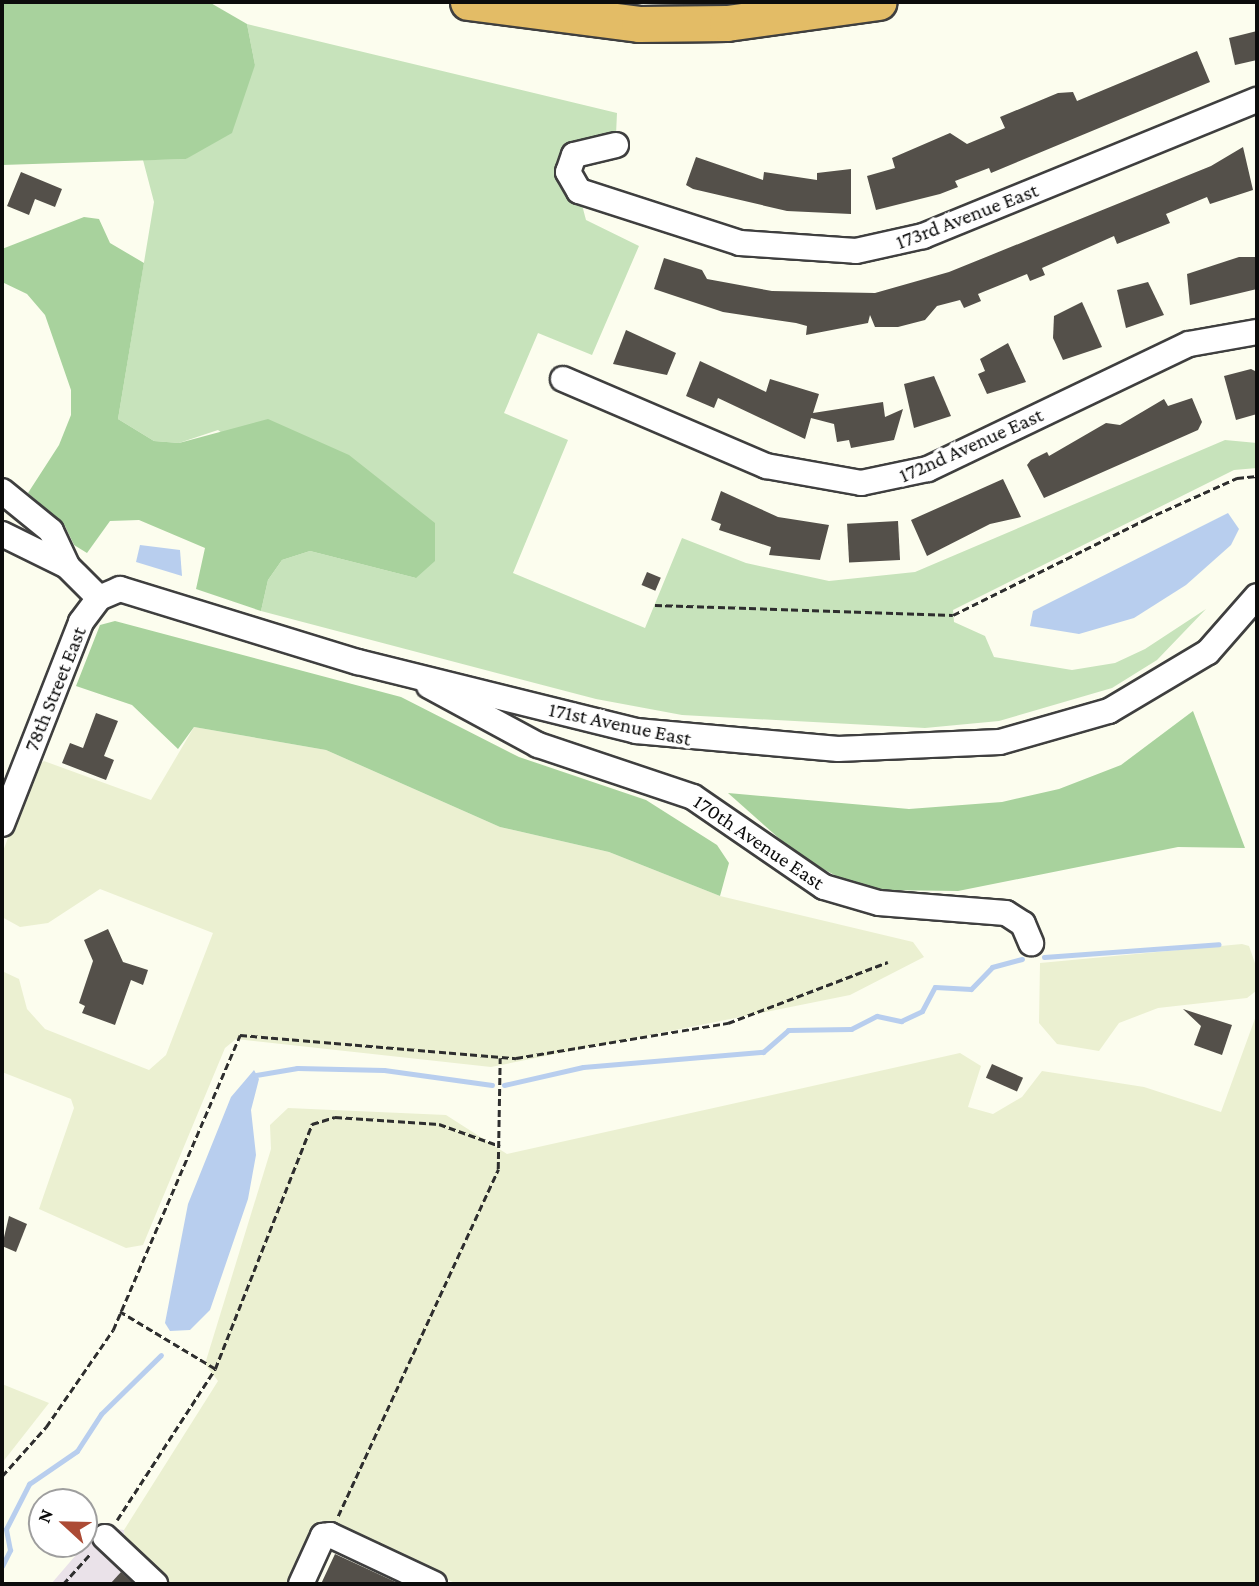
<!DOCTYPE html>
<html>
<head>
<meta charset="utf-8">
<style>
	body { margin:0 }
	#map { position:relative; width:1259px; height:1586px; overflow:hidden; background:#fcfdee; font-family:"Crimson Pro",serif }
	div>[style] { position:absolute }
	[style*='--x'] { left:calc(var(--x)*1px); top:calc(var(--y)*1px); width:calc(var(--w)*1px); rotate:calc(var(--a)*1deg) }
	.industrial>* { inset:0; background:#eae2e9 }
	.farmland>* { inset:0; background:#ebf0d1 }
	.green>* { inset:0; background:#c7e3bb }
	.forest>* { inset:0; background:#a8d29d }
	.water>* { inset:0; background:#b8ceee }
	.stream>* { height:5px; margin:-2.5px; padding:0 2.5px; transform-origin:2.5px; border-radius:2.5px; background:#b8ceee }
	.building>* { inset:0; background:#54504a; transform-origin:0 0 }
	.path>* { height:2.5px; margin-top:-1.25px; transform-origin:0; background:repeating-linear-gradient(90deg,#2e2e2e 0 7px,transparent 0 10.5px) }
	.roads { filter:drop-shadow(2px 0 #3f3f3f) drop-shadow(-2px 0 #3f3f3f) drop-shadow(0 2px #3f3f3f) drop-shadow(0 -2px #3f3f3f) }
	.minor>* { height:24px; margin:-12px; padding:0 12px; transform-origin:12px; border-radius:12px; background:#fff }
	.highway>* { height:35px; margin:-17.5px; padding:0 17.5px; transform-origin:17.5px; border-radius:17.5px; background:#e3bc66 }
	span { translate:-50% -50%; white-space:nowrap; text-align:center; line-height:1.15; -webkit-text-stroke:7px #fff; paint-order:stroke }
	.street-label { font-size:21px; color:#0c0c0c }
	.frame { position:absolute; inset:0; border:4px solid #0c0c0c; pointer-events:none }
	.north { position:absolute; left:28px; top:1488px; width:70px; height:70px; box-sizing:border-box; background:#fff; border:2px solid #9e9e9e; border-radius:50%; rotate:292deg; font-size:19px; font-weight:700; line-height:28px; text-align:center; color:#0c0c0c }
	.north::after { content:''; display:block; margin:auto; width:24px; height:32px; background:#ac4b35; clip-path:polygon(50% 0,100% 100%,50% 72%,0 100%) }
</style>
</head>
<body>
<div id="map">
	<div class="industrial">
		<div style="clip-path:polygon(100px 1527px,124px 1530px,125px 1544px,170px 1584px,51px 1584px)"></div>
	</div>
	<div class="farmland">
		<div style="clip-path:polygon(194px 727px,326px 750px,500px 827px,609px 852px,720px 896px,913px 942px,924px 957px,850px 995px,491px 1067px,236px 1039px,225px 1048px,143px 1245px,126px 1248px,39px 1209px,74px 1108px,71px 1099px,2px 1072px,2px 971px,19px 979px,27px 1009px,45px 1029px,149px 1070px,166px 1055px,213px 933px,100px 889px,48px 923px,20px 927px,2px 917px,2px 854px,33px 770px,44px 761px,151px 800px)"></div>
		<div style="clip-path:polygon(1242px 944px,1249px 946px,1257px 969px,1256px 991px,1247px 998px,1158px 1008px,1119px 1023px,1099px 1051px,1057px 1044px,1039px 1023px,1040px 963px)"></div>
		<div style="clip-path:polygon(1257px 1013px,1257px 1584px,457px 1584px,321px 1520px,292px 1584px,170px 1584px,125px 1543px,124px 1530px,218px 1381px,205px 1364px,271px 1149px,270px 1125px,288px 1108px,446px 1115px,507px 1154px,960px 1053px,981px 1066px,968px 1107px,993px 1114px,1022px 1097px,1042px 1071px,1144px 1087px,1221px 1112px)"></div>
		<div style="clip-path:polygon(2px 1384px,49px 1403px,2px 1463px)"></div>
	</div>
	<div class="green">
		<div style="clip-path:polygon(247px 24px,617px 113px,616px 135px,579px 140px,568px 152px,586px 220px,639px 246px,592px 355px,538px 333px,504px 413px,568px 440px,513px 573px,645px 628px,682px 538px,746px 563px,829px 581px,915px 572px,1225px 440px,1257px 443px,1257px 468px,1234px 470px,953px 610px,954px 622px,985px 636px,994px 657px,1072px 670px,1115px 663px,1145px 649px,1206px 609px,1157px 660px,1112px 688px,999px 721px,925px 728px,682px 715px,596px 699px,261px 611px,268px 580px,282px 560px,310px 551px,416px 578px,218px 430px,179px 443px,154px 441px,118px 419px,154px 202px,143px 160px,186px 159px,255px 65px)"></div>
	</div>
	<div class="forest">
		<div style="clip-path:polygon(2px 2px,209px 2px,247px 24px,255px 65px,232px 133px,186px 159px,2px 165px)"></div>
		<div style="clip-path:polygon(84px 217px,99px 219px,110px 243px,144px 263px,118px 419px,154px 441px,179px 443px,268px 419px,349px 455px,435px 523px,435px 561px,416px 578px,310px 551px,282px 560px,268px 580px,261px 611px,196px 589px,205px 548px,139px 520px,110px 521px,87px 553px,74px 545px,65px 526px,28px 493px,59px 445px,71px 415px,71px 390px,45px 315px,27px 294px,2px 282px,2px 249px)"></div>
		<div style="clip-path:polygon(115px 621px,401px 697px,519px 757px,646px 800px,717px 845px,729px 863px,720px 896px,609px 852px,500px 827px,326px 750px,194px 727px,178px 749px,132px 705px,76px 686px,100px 625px)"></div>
		<div style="clip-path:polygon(1193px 711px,1245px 848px,1178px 847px,958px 891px,884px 890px,840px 878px,799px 856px,728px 793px,909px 809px,1002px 802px,1059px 789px,1121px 765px)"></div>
	</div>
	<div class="water">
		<div style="clip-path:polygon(1228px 513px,1239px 529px,1231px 545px,1186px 585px,1134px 618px,1079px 634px,1030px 626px,1033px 611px)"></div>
		<div style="clip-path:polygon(140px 545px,180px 550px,182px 576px,136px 562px)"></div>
		<div style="clip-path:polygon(254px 1070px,259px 1079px,251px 1110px,256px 1155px,248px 1199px,210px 1310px,190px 1330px,170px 1331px,165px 1323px,188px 1204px,231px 1097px)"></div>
	</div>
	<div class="stream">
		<div style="--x:1044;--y:957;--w:175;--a:-4.2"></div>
		<div style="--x:256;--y:1075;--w:42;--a:-9.7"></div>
		<div style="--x:297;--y:1068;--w:87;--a:1.3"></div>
		<div style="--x:384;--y:1070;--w:109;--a:7.9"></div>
		<div style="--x:504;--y:1085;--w:81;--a:-12.8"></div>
		<div style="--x:583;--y:1067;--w:181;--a:-4.8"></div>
		<div style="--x:763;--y:1052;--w:33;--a:-41"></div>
		<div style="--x:788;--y:1030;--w:63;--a:-0.9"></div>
		<div style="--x:851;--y:1029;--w:29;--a:-27"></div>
		<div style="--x:877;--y:1016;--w:25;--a:12"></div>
		<div style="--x:901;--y:1021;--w:23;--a:-25"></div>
		<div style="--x:922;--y:1011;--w:27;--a:-62"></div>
		<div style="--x:935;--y:987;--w:36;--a:3"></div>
		<div style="--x:971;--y:989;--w:30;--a:-46"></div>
		<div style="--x:992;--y:967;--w:31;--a:-15"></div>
		<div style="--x:2;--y:1566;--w:18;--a:-63"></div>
		<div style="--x:10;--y:1550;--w:21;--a:-101"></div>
		<div style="--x:6;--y:1529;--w:51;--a:-62.9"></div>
		<div style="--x:29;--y:1484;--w:58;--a:-34.5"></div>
		<div style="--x:77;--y:1451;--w:44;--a:-57"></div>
		<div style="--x:101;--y:1414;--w:84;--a:-44.5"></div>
	</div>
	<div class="building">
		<div style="clip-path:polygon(1257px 31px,1257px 60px,1235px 65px,1229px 38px)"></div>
		<div style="clip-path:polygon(1197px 51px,1210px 82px,991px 173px,989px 168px,955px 181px,958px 187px,940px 194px,876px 210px,867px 176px,895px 168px,892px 158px,950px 133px,967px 144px,1005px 128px,1000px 117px,1058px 93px,1073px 92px,1077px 101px)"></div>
		<div style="clip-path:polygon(1243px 147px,1253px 190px,1210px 204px,1207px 197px,1166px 214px,1170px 223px,1117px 244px,1114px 236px,1042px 268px,1045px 275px,1030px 281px,1027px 274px,978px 294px,981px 301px,964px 308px,960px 300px,937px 306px,925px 320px,898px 327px,875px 327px,870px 315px,868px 323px,806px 335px,807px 326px,796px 323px,723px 312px,654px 289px,664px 258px,702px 270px,707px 279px,772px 291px,875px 293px,949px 272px,1211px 166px)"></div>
		<div style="clip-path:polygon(696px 157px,763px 180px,764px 172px,817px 180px,817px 173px,851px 169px,851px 214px,787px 211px,693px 189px,686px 185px)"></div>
		<div style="clip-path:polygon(21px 172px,62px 189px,55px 207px,35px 199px,29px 215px,7px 206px)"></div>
		<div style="clip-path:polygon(1239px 257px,1257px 257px,1257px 289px,1190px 305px,1187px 274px)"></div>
		<div style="clip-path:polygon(1148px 282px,1164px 315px,1126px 328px,1117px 290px)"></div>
		<div style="clip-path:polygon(1082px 302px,1102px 347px,1063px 360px,1053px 338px,1054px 316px)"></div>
		<div style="clip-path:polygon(626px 330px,676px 353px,667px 375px,613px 364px)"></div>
		<div style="clip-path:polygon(1008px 343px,1026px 382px,987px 394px,978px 374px,985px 371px,980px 359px)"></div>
		<div style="clip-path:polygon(700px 361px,766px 392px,770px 379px,819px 394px,813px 413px,883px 402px,885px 417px,903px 409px,894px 440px,851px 448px,849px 440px,837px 442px,834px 424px,811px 418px,805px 439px,718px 398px,714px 408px,686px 396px)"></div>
		<div style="clip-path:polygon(1251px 369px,1257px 372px,1257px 414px,1236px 420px,1224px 376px)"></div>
		<div style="clip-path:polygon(934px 376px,951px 416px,914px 428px,904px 384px)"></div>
		<div style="clip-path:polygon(1192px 398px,1202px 422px,1198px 430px,1044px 498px,1027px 465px,1031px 460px,1047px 452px,1049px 456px,1106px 423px,1120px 425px,1164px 399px,1168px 406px)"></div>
		<div style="clip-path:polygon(1003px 479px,1021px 517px,990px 524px,927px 556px,911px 520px)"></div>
		<div style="clip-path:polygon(721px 491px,778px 517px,829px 525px,820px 560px,769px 555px,771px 547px,719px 530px,721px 524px,711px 520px)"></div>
		<div style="left:898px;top:521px;width:39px;height:51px;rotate:87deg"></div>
		<div style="left:647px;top:572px;width:15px;height:14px;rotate:23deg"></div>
		<div style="clip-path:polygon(96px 713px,118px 721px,104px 756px,114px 760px,106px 780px,62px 763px,70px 743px,83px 748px)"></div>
		<div style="clip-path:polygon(108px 929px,123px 962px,148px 970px,143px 985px,131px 980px,115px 1025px,82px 1013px,85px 1006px,79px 1003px,93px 961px,84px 940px)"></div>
		<div style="clip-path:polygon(1183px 1009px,1232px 1025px,1222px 1055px,1194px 1045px,1201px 1026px)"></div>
		<div style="left:992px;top:1064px;width:34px;height:15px;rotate:24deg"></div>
		<div style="clip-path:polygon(9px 1216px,27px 1224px,16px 1252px,2px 1246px)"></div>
		<div style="clip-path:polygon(335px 1554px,400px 1584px,321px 1584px)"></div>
		<div style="clip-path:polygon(121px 1572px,134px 1584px,110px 1584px)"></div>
	</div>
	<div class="path">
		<div style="--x:655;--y:605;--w:298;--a:1.9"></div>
		<div style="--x:953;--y:615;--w:216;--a:-26.4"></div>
		<div style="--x:1146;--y:519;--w:100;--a:-24.3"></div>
		<div style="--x:1237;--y:478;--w:20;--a:-6"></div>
		<div style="--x:215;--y:1369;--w:264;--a:-68.4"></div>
		<div style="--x:312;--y:1124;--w:24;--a:-17"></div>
		<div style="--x:335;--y:1117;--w:104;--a:3.9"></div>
		<div style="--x:439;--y:1124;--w:65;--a:19.8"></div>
		<div style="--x:2;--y:1476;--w:66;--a:-48.1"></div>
		<div style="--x:46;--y:1427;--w:118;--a:-55.4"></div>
		<div style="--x:113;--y:1330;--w:321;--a:-66.7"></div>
		<div style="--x:240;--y:1035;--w:277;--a:4.8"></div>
		<div style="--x:516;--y:1058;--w:215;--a:-9.4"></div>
		<div style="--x:728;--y:1023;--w:171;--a:-20.9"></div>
		<div style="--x:338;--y:1516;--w:382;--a:-65.2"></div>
		<div style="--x:498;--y:1169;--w:111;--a:-89"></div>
		<div style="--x:117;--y:1520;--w:180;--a:-57"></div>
		<div style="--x:215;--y:1369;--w:111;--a:-149"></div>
		<div style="--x:63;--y:1584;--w:42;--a:-47.9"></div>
	</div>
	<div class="roads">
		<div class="minor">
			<div style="--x:616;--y:145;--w:43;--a:166.6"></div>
			<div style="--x:574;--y:155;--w:18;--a:109"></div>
			<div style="--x:568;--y:172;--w:22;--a:60"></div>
			<div style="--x:579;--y:191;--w:169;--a:17.9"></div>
			<div style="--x:740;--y:243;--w:116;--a:3.9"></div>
			<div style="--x:856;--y:251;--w:69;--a:-12.6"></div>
			<div style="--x:923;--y:236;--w:361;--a:-22.2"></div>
			<div style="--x:563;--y:379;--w:221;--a:23.2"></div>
			<div style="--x:766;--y:466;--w:97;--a:10.1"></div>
			<div style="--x:861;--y:483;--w:68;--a:-11.8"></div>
			<div style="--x:928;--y:469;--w:289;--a:-25.6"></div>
			<div style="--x:1189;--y:344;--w:69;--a:-10"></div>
			<div style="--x:2;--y:491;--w:63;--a:39.2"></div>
			<div style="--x:51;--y:531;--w:38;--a:65"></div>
			<div style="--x:2;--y:534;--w:72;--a:26.2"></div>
			<div style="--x:67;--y:566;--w:45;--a:45"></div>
			<div style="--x:429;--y:686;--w:124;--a:28.4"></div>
			<div style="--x:538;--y:745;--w:163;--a:18.5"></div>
			<div style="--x:693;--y:797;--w:159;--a:34.5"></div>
			<div style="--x:824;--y:887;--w:57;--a:16.2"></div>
			<div style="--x:879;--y:903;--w:127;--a:4.5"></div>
			<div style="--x:1006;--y:913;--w:20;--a:33"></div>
			<div style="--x:1023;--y:924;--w:21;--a:67"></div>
			<div style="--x:2;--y:824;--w:217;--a:-68.6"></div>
			<div style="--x:81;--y:622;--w:30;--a:-53"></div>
			<div style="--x:99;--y:598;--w:23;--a:-23"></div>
			<div style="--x:120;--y:589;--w:249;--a:17.1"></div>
			<div style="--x:358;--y:662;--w:286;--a:13.9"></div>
			<div style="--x:636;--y:731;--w:203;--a:5.1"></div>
			<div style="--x:838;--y:749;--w:162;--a:-2.5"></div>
			<div style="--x:1000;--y:742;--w:113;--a:-15.9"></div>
			<div style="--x:1109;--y:711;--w:115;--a:-30.8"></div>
			<div style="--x:1208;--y:652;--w:74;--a:-48.8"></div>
			<div style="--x:105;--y:1537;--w:69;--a:43.2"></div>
			<div style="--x:301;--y:1584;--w:53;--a:-65.4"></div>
			<div style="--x:323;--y:1536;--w:7;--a:-8"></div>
			<div style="--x:330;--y:1535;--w:115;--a:25.2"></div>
		</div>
		<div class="highway">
			<div style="--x:468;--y:2;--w:172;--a:7.3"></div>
			<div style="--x:639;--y:24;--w:88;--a:-0.7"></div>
			<div style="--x:727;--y:23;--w:153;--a:-7.9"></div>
		</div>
	</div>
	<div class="street-label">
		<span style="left:967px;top:216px;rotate:-21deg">173rd Avenue East</span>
		<span style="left:971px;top:445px;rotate:-24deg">172nd Avenue East</span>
		<span style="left:55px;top:689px;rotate:-68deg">78th Street East</span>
		<span style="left:620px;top:724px;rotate:12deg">171st Avenue East</span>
		<span style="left:759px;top:842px;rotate:34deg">170th Avenue East</span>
	</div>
	<div class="frame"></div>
	<div class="north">N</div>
</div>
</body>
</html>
